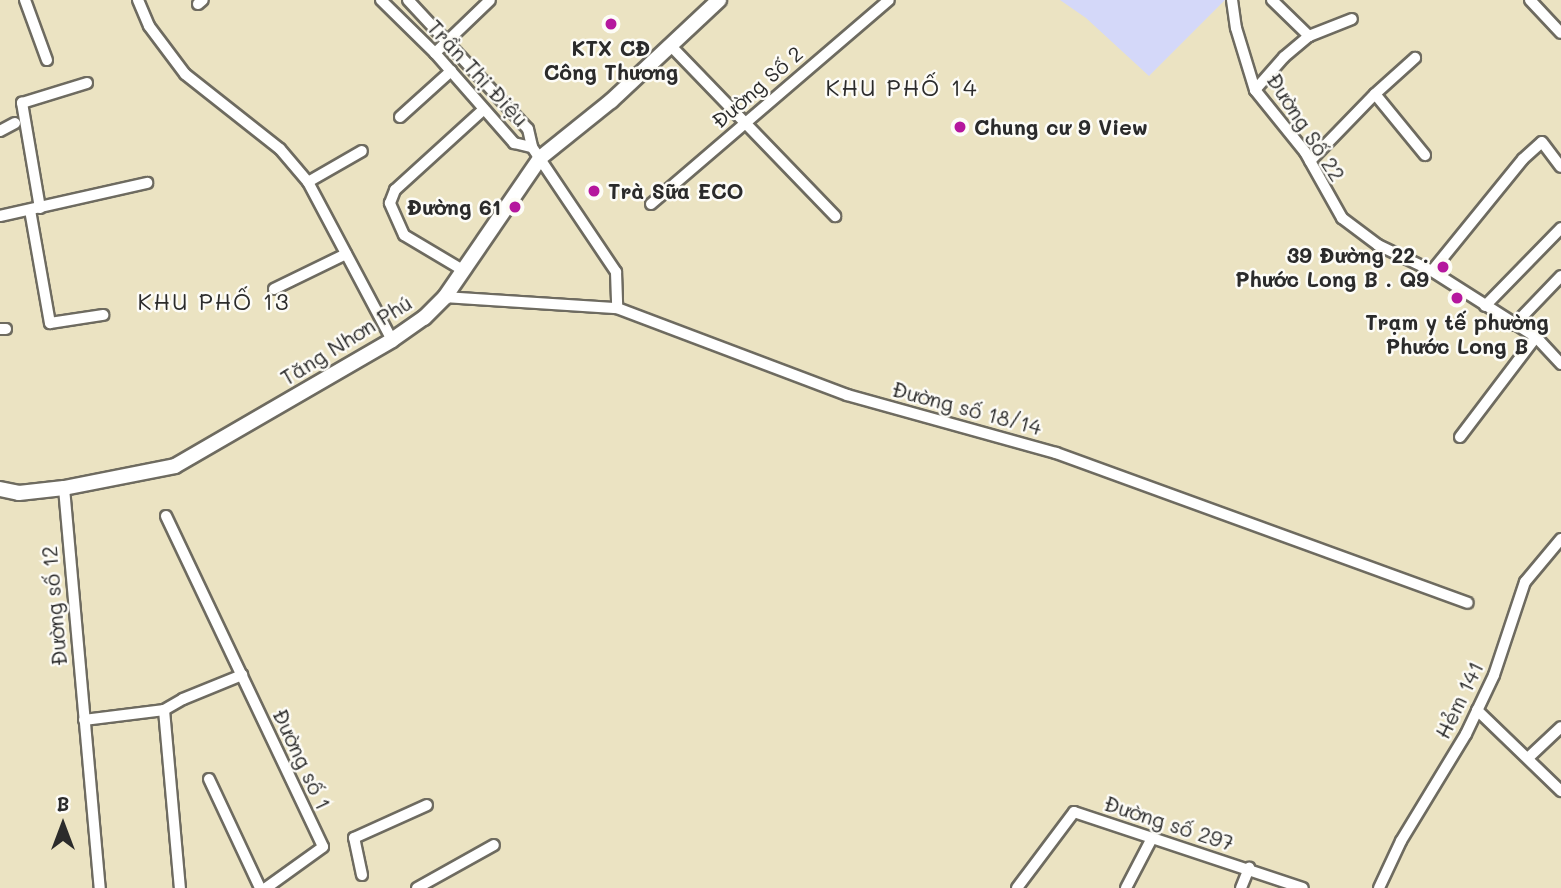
<!DOCTYPE html>
<html>
<head>
<meta charset="utf-8">
<style>
	body { margin:0 }
	#map { position:relative; width:1561px; height:888px; overflow:hidden; background:#ebe3c2; font-family:Mali,sans-serif }
	div>[style] { position:absolute }
	[style*='--x'] { left:calc(var(--x)*1px); top:calc(var(--y)*1px); width:calc(var(--w)*1px); rotate:calc(var(--a)*1deg) }
	.built>* { inset:0; background:#d4d8f9 }
	.roads { filter:drop-shadow(2px 0 #6e6b60) drop-shadow(-2px 0 #6e6b60) drop-shadow(0 2px #6e6b60) drop-shadow(0 -2px #6e6b60) }
	.minor>* { height:10px; margin:-5px; padding:0 5px; transform-origin:5px; border-radius:5px; background:#fff }
	.tertiary>* { height:14px; margin:-7px; padding:0 7px; transform-origin:7px; border-radius:7px; background:#fff }
	.dots>* { width:19px; height:19px; translate:-50% -50%; box-sizing:border-box; border:4px solid #fdfcf7; border-radius:50% }
	span { translate:-50% -50%; white-space:nowrap; text-align:center; line-height:1.15; -webkit-text-stroke:5px #fdfcf7; paint-order:stroke }
	.poi-label { font-size:21px; color:#2b2b2b; font-weight:700 }
	.left { translate:0 -50%; text-align:left }
	.right { translate:-100% -50%; text-align:right }
	.street-label { font-size:21px; color:#2b2b2b }
	.neighbourhood-label { font-size:23px; color:#2b2b2b; letter-spacing:2px }
	.north { position:absolute; left:28px; top:790px; width:70px; height:70px; -webkit-text-stroke:5px #fdfcf7; paint-order:stroke; rotate:0deg; font-size:19px; font-weight:700; line-height:28px; text-align:center; color:#2b2b2b }
	.north::after { content:''; display:block; margin:auto; width:24px; height:32px; background:#2b2b2b; clip-path:polygon(50% 0,100% 100%,50% 72%,0 100%) }
</style>
</head>
<body>
<div id="map">
	<div class="built">
		<div style="clip-path:polygon(1060px 0,1225px 0,1149px 76px,1086px 18px)"></div>
	</div>
	<div class="roads">
		<div class="minor">
			<div style="--x:25;--y:0;--w:64;--a:69.9"></div>
			<div style="--x:138;--y:0;--w:28;--a:67"></div>
			<div style="--x:149;--y:26;--w:60;--a:53.1"></div>
			<div style="--x:185;--y:74;--w:121;--a:38.3"></div>
			<div style="--x:280;--y:149;--w:43;--a:49.7"></div>
			<div style="--x:308;--y:182;--w:179;--a:62"></div>
			<div style="--x:381;--y:0;--w:76;--a:44.5"></div>
			<div style="--x:435;--y:53;--w:120;--a:48.7"></div>
			<div style="--x:514;--y:143;--w:18;--a:13"></div>
			<div style="--x:408;--y:0;--w:176;--a:47.1"></div>
			<div style="--x:528;--y:129;--w:18;--a:77"></div>
			<div style="--x:532;--y:147;--w:151;--a:56.1"></div>
			<div style="--x:616;--y:272;--w:36;--a:88"></div>
			<div style="--x:1232;--y:0;--w:28;--a:82"></div>
			<div style="--x:1236;--y:28;--w:65;--a:73"></div>
			<div style="--x:1255;--y:90;--w:80;--a:51.1"></div>
			<div style="--x:1305;--y:152;--w:76;--a:60.7"></div>
			<div style="--x:1342;--y:218;--w:45;--a:36.9"></div>
			<div style="--x:1378;--y:245;--w:60;--a:25.7"></div>
			<div style="--x:1432;--y:271;--w:123;--a:32.4"></div>
			<div style="--x:1536;--y:337;--w:37;--a:47"></div>
			<div style="--x:1272;--y:0;--w:52;--a:44.2"></div>
			<div style="--x:1530;--y:0;--w:45;--a:46.8"></div>
			<div style="--x:198;--y:4;--w:6;--a:-39"></div>
			<div style="--x:670;--y:45;--w:238;--a:46"></div>
			<div style="--x:435;--y:53;--w:76;--a:-43.9"></div>
			<div style="--x:1255;--y:90;--w:44;--a:-48.7"></div>
			<div style="--x:1284;--y:57;--w:33;--a:-40"></div>
			<div style="--x:1309;--y:36;--w:46;--a:-21.6"></div>
			<div style="--x:1375;--y:94;--w:54;--a:-42"></div>
			<div style="--x:400;--y:117;--w:69;--a:-42"></div>
			<div style="--x:0;--y:131;--w:17;--a:-28"></div>
			<div style="--x:1310;--y:161;--w:93;--a:-45.9"></div>
			<div style="--x:1375;--y:94;--w:79;--a:50.7"></div>
			<div style="--x:308;--y:182;--w:62;--a:-29.9"></div>
			<div style="--x:651;--y:204;--w:313;--a:-40.6"></div>
			<div style="--x:40;--y:208;--w:107;--a:-99.7"></div>
			<div style="--x:22;--y:103;--w:68;--a:-17.1"></div>
			<div style="--x:30;--y:210;--w:115;--a:80"></div>
			<div style="--x:50;--y:323;--w:54;--a:-8.6"></div>
			<div style="--x:0;--y:216;--w:151;--a:-12.7"></div>
			<div style="--x:461;--y:269;--w:66;--a:-149.2"></div>
			<div style="--x:404;--y:235;--w:35;--a:-114"></div>
			<div style="--x:390;--y:203;--w:14;--a:-69"></div>
			<div style="--x:395;--y:190;--w:120;--a:-42.3"></div>
			<div style="--x:1432;--y:271;--w:144;--a:-50.9"></div>
			<div style="--x:1523;--y:159;--w:25;--a:-42"></div>
			<div style="--x:1542;--y:142;--w:31;--a:53"></div>
			<div style="--x:274;--y:289;--w:80;--a:-25.9"></div>
			<div style="--x:445;--y:297;--w:172;--a:3.7"></div>
			<div style="--x:617;--y:308;--w:246;--a:20.7"></div>
			<div style="--x:847;--y:395;--w:217;--a:15.5"></div>
			<div style="--x:1056;--y:453;--w:438;--a:20"></div>
			<div style="--x:1485;--y:306;--w:109;--a:-45.7"></div>
			<div style="--x:1514;--y:325;--w:68;--a:-46.2"></div>
			<div style="--x:0;--y:329;--w:6;--a:0"></div>
			<div style="--x:1460;--y:437;--w:126;--a:-52.8"></div>
			<div style="--x:64;--y:488;--w:402;--a:84.9"></div>
			<div style="--x:166;--y:516;--w:366;--a:64.6"></div>
			<div style="--x:323;--y:847;--w:70;--a:144.3"></div>
			<div style="--x:164;--y:710;--w:179;--a:84.9"></div>
			<div style="--x:1477;--y:710;--w:117;--a:44"></div>
			<div style="--x:84;--y:720;--w:81;--a:-7.1"></div>
			<div style="--x:164;--y:710;--w:22;--a:-30"></div>
			<div style="--x:183;--y:699;--w:64;--a:-22.1"></div>
			<div style="--x:1528;--y:758;--w:45;--a:-43.2"></div>
			<div style="--x:209;--y:779;--w:120;--a:64.9"></div>
			<div style="--x:362;--y:875;--w:38;--a:-102"></div>
			<div style="--x:354;--y:838;--w:80;--a:-24.3"></div>
			<div style="--x:417;--y:888;--w:88;--a:-29.2"></div>
			<div style="--x:1017;--y:888;--w:95;--a:-53.1"></div>
			<div style="--x:1074;--y:812;--w:241;--a:18.4"></div>
			<div style="--x:1126;--y:888;--w:56;--a:-62.5"></div>
			<div style="--x:1241;--y:888;--w:22;--a:-68"></div>
			<div style="--x:1379;--y:888;--w:52;--a:-64.9"></div>
			<div style="--x:1401;--y:841;--w:125;--a:-58.7"></div>
			<div style="--x:1466;--y:734;--w:65;--a:-64.6"></div>
			<div style="--x:1494;--y:675;--w:98;--a:-71.6"></div>
			<div style="--x:1525;--y:582;--w:56;--a:-50.1"></div>
		</div>
		<div class="tertiary">
			<div style="--x:0;--y:489;--w:19;--a:12"></div>
			<div style="--x:19;--y:493;--w:45;--a:-6.3"></div>
			<div style="--x:64;--y:488;--w:113;--a:-11.2"></div>
			<div style="--x:175;--y:466;--w:251;--a:-30.1"></div>
			<div style="--x:392;--y:340;--w:39;--a:-35"></div>
			<div style="--x:424;--y:318;--w:30;--a:-45"></div>
			<div style="--x:445;--y:297;--w:168;--a:-55.6"></div>
			<div style="--x:540;--y:158;--w:91;--a:-38.8"></div>
			<div style="--x:611;--y:101;--w:148;--a:-43.1"></div>
		</div>
	</div>
	<div class="dots">
		<div style="left:611px;top:24px;background:#b5179e"></div>
		<div style="left:960px;top:127px;background:#b5179e"></div>
		<div style="left:594px;top:191px;background:#b5179e"></div>
		<div style="left:515px;top:207px;background:#b5179e"></div>
		<div style="left:1443px;top:267px;background:#b5179e"></div>
		<div style="left:1457px;top:298px;background:#b5179e"></div>
	</div>
	<div class="poi-label">
		<span style="left:611px;top:60px">KTX CĐ<br>Công Thương</span>
		<span class="left" style="left:974px;top:127px">Chung cư 9 View</span>
		<span class="left" style="left:608px;top:191px">Trà Sữa ECO</span>
		<span class="right" style="left:501px;top:207px">Đường 61</span>
		<span class="right" style="left:1429px;top:267px">39 Đường 22 .<br>Phước Long B . Q9</span>
		<span style="left:1457px;top:334px">Trạm y tế phường<br>Phước Long B</span>
	</div>
	<div class="street-label">
		<span style="left:478px;top:73px;rotate:47deg">Trần Thị Điệu</span>
		<span style="left:757px;top:87px;rotate:-41deg">Đường Số 2</span>
		<span style="left:1306px;top:127px;rotate:57deg">Đường Số 22</span>
		<span style="left:346px;top:340px;rotate:-32deg">Tăng Nhơn Phú</span>
		<span style="left:967px;top:408px;rotate:15deg">Đường số 18/14</span>
		<span style="left:54px;top:606px;rotate:-95deg">Đường số 12</span>
		<span style="left:1459px;top:700px;rotate:-64deg">Hẻm 141</span>
		<span style="left:302px;top:759px;rotate:65deg">Đường số 1</span>
		<span style="left:1169px;top:823px;rotate:18deg">Đường số 297</span>
	</div>
	<div class="neighbourhood-label">
		<span style="left:902px;top:87px">KHU PHỐ 14</span>
		<span style="left:214px;top:301px">KHU PHỐ 13</span>
	</div>
	<div class="north">B</div>
</div>
</body>
</html>
